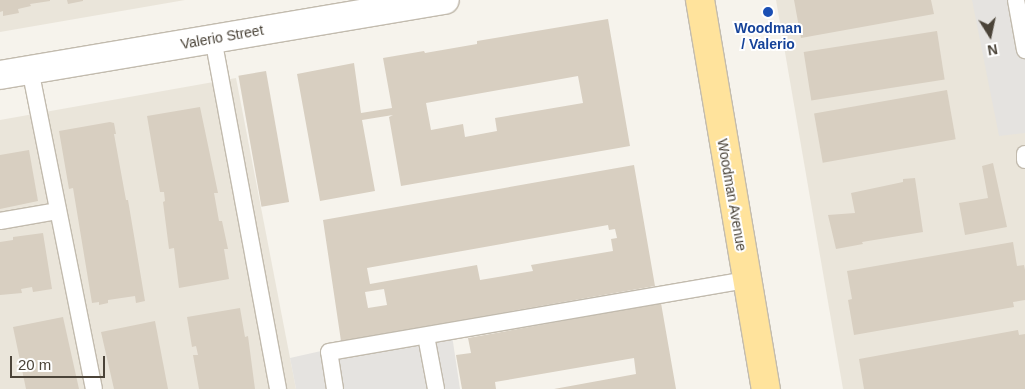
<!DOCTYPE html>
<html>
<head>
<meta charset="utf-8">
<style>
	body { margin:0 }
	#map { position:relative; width:1025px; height:389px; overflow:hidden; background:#f6f3ec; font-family:Arial,sans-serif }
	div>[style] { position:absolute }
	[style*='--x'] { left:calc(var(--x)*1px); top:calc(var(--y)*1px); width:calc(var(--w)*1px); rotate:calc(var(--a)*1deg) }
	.residential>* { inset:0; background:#eae5da }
	.parking>* { inset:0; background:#e5e3e0 }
	.building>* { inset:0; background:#d8cfc1; transform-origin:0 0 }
	.roads { filter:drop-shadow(1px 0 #c2bbae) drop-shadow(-1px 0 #c2bbae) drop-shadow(0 1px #c2bbae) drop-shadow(0 -1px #c2bbae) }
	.service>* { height:16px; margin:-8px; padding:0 8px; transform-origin:8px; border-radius:8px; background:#fff }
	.minor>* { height:28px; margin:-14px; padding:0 14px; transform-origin:14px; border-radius:14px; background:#fff }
	.primary>* { height:28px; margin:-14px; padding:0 14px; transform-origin:14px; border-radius:14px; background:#ffe39c }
	.dots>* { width:14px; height:14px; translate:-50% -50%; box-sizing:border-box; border:2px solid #fff; border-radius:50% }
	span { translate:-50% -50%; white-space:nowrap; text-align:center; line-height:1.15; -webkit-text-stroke:4px #fff; paint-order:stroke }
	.transit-label { font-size:14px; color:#164399; font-weight:700 }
	.street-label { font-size:14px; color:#4b4439 }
	.north { position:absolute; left:965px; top:10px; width:50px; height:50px; -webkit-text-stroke:4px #fff; paint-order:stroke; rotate:170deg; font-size:14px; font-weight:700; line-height:20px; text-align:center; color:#4b4439 }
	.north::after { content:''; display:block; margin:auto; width:18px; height:22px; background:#4b4439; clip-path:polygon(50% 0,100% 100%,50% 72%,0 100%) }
	.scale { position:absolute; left:10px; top:356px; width:95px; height:22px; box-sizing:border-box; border:2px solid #4b4439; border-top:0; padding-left:6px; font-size:15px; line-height:18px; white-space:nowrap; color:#4b4439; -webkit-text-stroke:4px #fff; paint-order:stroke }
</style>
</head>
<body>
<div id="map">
	<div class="residential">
		<div style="clip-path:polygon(0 0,185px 0,0 32px)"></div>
		<div style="clip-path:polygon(776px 0,1025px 0,1025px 389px,843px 389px)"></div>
		<div style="clip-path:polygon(236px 78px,296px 389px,0 389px,0 120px)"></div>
	</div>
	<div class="parking">
		<div style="clip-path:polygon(972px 0,1022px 0,1025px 18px,1025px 133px,999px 136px)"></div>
		<div style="clip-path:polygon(450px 322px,460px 389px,296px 389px,290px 358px)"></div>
	</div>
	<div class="building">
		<div style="clip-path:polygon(0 0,50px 0,50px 1px,30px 4px,31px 6px,18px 9px,19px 13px,3px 16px,3px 11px,0 12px)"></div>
		<div style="clip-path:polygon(67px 0,83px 0,83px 1px,68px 4px)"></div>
		<div style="clip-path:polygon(794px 0,931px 0,934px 14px,801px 38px)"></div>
		<div style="clip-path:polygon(evenodd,608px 19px,630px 146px,401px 186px,389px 117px,393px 115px,362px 120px,375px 191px,320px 201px,297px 74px,354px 63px,361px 113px,392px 108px,383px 58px,424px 51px,425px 53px,477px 44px,477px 41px,608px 19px,578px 76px,583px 103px,495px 118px,497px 131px,465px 137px,463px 124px,431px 130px,426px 103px,578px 76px)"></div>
		<div style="left:937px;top:31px;width:49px;height:135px;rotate:81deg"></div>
		<div style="left:266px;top:71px;width:133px;height:28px;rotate:80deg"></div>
		<div style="left:947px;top:90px;width:50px;height:135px;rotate:80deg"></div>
		<div style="clip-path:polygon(200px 107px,218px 193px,214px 193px,219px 221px,222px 221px,228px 249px,224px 249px,229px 279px,179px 288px,174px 248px,169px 249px,163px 202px,165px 201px,164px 192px,160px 192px,147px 116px)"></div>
		<div style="clip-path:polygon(110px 122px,114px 123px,116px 134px,114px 134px,126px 200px,128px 200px,145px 301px,136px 303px,135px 296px,108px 300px,108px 303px,99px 305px,99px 302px,92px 303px,73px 188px,69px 189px,59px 131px)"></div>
		<div style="clip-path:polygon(29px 150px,38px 201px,0 209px,0 155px)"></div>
		<div style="clip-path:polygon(993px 163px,1007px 227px,965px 235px,959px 203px,988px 198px,982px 166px)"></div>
		<div style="clip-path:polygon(evenodd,634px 165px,655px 286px,341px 341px,323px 220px,634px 165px,608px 225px,609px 230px,615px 229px,617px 238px,611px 239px,613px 251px,531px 265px,533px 271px,480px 280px,477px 265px,370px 284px,367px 268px,608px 225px,634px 165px,384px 289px,387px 305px,368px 308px,365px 292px,384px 289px)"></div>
		<div style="clip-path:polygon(915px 178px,923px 232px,862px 242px,863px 244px,836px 249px,828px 215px,855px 213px,851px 193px,903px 182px,903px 179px)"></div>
		<div style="clip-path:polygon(43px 233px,52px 289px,33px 292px,32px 287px,21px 289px,22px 293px,0 295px,0 242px,13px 240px,13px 237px)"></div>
		<div style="clip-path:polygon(1013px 242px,1017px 266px,1024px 265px,1025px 270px,1025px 300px,1013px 302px,1014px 307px,854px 335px,848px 300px,852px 299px,847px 271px)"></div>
		<div style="clip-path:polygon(661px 303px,676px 389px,554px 389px,636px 374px,634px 358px,495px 382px,496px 389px,462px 389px,456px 355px,471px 353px,468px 338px)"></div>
		<div style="clip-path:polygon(240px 308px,245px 337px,248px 336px,255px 389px,199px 389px,193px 355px,198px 355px,196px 346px,192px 347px,187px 317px)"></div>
		<div style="clip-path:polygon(63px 317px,79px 389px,26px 389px,13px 327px)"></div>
		<div style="clip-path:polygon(155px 321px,168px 389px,114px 389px,101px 332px)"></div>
		<div style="clip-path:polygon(1018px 330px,1019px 335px,1025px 334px,1025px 389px,864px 389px,859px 359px)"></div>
	</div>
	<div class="roads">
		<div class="service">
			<div style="--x:1016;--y:0;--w:51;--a:79.8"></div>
			<div style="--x:213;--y:38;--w:357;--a:79.5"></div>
			<div style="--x:30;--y:69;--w:326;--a:78.7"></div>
			<div style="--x:1025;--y:154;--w:6;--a:90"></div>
			<div style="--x:0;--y:221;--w:59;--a:-9.8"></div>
			<div style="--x:426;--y:336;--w:54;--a:79.3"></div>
			<div style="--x:335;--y:389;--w:37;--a:-99"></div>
			<div style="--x:329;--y:352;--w:424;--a:-9.8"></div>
		</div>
		<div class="minor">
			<div style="--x:0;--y:75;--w:451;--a:-9.6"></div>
		</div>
		<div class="primary">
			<div style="--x:700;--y:0;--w:395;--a:80.4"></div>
		</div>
	</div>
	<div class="dots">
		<div style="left:768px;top:12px;background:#1a4fb4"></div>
	</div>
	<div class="transit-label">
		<span style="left:768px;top:36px">Woodman<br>/ Valerio</span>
	</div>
	<div class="street-label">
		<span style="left:222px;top:37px;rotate:-10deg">Valerio Street</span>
		<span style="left:732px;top:195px;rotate:80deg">Woodman Avenue</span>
	</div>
	<div class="north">N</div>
	<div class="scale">20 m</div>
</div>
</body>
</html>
